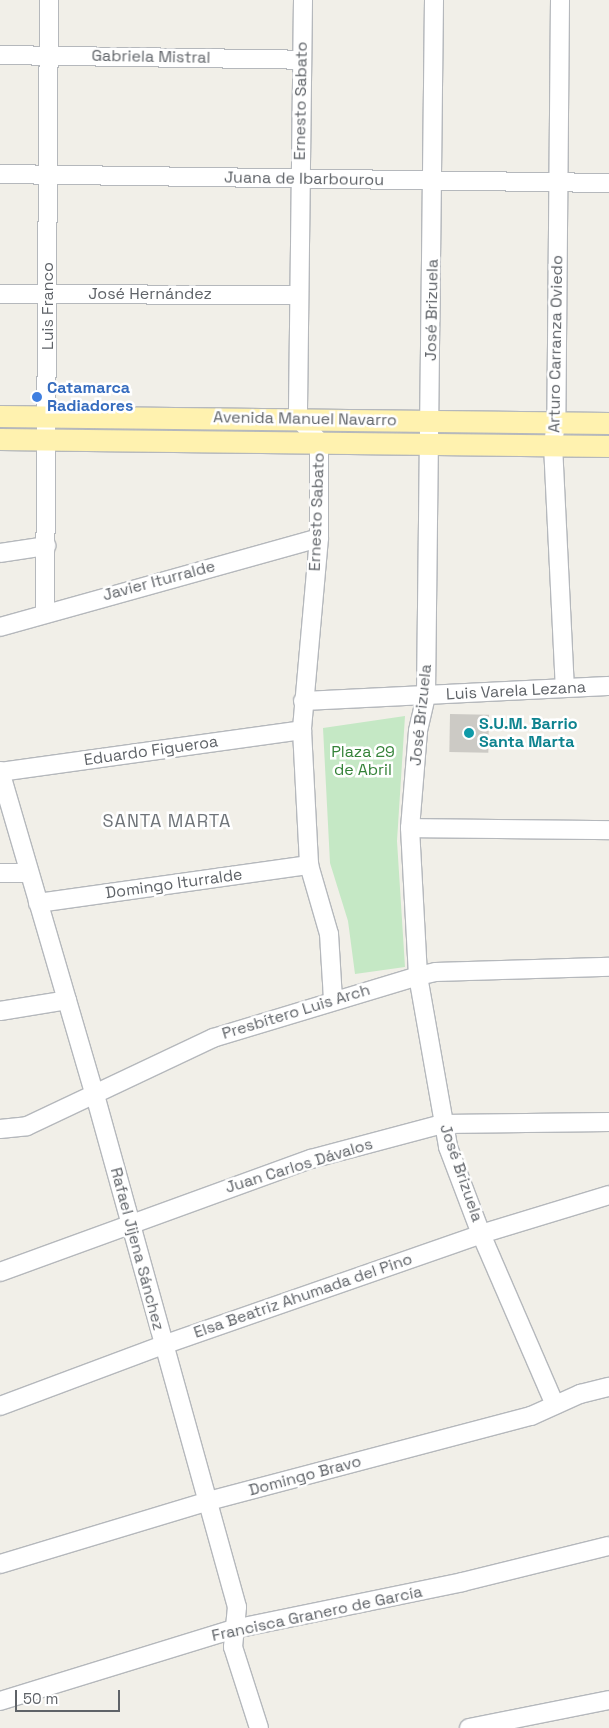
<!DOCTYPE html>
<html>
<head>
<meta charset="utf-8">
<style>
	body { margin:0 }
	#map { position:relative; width:609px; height:1728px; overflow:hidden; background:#f1efe8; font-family:"Space Grotesk",sans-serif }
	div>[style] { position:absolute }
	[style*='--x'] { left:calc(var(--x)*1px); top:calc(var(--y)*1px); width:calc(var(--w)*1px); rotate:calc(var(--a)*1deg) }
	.green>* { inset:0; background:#c5e8c5 }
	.building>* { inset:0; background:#cccac5; transform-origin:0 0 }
	.roads { filter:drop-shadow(1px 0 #b5b8bc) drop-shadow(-1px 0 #b5b8bc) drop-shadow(0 1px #b5b8bc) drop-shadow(0 -1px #b5b8bc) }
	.minor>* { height:18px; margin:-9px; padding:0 9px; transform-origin:9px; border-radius:9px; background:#fff }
	.major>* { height:21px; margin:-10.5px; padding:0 10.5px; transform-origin:10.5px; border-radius:10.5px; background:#fff2af }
	.dots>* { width:14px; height:14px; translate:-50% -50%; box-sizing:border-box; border:2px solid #fff; border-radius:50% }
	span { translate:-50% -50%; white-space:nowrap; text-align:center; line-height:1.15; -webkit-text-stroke:5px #fff; paint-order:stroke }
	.street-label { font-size:16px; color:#5f6368 }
	.shop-label { font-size:16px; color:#366cbe; font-weight:700 }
	.left { translate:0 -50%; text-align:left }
	.culture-label { font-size:16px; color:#0d838f; font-weight:700 }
	.park-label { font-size:16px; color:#348238 }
	.neighbourhood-label { font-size:18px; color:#70757a; letter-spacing:1px }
	.scale { position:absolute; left:15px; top:1690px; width:105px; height:22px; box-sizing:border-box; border:2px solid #5f6368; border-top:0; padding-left:6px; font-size:15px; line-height:18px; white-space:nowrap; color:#5f6368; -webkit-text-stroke:4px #fff; paint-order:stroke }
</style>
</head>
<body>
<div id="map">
	<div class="green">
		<div style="clip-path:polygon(405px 716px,397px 841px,405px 967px,355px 974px,348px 921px,330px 863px,323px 728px)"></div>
	</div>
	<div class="building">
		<div style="left:450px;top:714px;width:39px;height:38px;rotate:1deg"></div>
	</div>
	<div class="roads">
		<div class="minor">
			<div style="--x:303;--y:0;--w:418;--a:90.7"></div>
			<div style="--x:298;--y:418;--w:31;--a:48"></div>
			<div style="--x:319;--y:441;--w:97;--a:90"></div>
			<div style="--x:319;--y:538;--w:193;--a:95.1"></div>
			<div style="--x:302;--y:730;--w:135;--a:87"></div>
			<div style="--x:309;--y:865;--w:72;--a:73.8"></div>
			<div style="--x:329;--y:934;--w:65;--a:86.5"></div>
			<div style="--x:434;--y:0;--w:696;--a:90.66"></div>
			<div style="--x:426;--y:696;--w:36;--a:103"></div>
			<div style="--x:418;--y:731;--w:97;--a:94.7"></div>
			<div style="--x:410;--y:828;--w:148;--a:86.9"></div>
			<div style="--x:418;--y:976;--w:174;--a:80"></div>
			<div style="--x:448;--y:1147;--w:93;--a:69.2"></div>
			<div style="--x:481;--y:1234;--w:186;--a:66.6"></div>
			<div style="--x:560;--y:0;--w:423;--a:90.5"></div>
			<div style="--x:556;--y:423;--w:22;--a:98"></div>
			<div style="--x:553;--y:445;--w:243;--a:87.2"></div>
			<div style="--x:0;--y:55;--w:302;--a:0.9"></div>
			<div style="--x:0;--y:174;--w:609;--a:0.85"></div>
			<div style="--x:0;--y:294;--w:299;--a:0.2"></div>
			<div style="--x:0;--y:553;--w:47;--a:-8.7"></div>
			<div style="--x:45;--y:612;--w:612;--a:-89.63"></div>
			<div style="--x:0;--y:627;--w:331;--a:-15.6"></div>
			<div style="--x:303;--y:701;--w:306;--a:-2.8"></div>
			<div style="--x:0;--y:771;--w:338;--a:73.7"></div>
			<div style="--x:95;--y:1095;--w:531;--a:74.5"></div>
			<div style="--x:237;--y:1607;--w:40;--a:95.7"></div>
			<div style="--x:233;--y:1647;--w:85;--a:72.2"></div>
			<div style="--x:0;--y:772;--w:305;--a:-7.9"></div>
			<div style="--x:410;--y:828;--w:199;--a:0.6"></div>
			<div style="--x:0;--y:873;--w:29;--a:0"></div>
			<div style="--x:38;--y:903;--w:274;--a:-8"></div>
			<div style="--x:0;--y:1011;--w:68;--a:-9.3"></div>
			<div style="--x:0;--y:1129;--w:27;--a:-6"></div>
			<div style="--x:27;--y:1126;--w:206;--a:-25.3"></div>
			<div style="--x:213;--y:1038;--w:214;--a:-16.8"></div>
			<div style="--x:418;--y:976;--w:18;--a:-13"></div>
			<div style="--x:436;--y:972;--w:173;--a:-1.7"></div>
			<div style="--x:0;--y:1272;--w:331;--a:-20"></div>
			<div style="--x:311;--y:1159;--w:137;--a:-14.9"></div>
			<div style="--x:443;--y:1124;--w:166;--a:-0.7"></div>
			<div style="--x:0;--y:1406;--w:174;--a:-20.5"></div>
			<div style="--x:163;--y:1345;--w:337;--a:-19.2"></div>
			<div style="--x:481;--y:1234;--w:134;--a:-16.9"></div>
			<div style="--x:0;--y:1564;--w:214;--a:-16.8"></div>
			<div style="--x:205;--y:1502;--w:337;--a:-14.8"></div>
			<div style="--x:531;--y:1416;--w:54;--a:-24.2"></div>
			<div style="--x:580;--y:1394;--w:30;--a:-14"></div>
			<div style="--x:0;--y:1701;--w:245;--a:-17.1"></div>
			<div style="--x:234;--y:1629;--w:233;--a:-11.6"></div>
			<div style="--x:462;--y:1582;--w:151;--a:-13.8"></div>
			<div style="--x:469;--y:1728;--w:143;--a:-11.3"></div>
		</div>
		<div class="major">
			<div style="--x:0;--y:416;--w:609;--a:0.66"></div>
			<div style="--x:0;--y:439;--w:609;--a:0.66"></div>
		</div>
	</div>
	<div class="dots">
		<div style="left:37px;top:397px;background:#3f7fe0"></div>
		<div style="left:469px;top:733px;background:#0f9aa8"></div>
	</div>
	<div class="street-label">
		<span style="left:151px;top:57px;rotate:1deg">Gabriela Mistral</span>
		<span style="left:301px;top:101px;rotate:-89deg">Ernesto Sabato</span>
		<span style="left:304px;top:179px;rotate:1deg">Juana de Ibarbourou</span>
		<span style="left:150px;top:294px">José Hernández</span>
		<span style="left:48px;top:306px;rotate:-90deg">Luis Franco</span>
		<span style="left:432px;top:310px;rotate:-89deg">José Brizuela</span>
		<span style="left:556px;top:344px;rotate:-89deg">Arturo Carranza Oviedo</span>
		<span style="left:305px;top:419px;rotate:1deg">Avenida Manuel Navarro</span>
		<span style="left:317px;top:512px;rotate:-88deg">Ernesto Sabato</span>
		<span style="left:159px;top:581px;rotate:-15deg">Javier Iturralde</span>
		<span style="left:516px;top:691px;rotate:-3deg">Luis Varela Lezana</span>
		<span style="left:421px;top:715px;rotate:-84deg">José Brizuela</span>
		<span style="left:151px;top:751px;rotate:-8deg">Eduardo Figueroa</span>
		<span style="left:174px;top:884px;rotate:-8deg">Domingo Iturralde</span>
		<span style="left:296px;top:1012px;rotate:-17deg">Presbítero Luis Arch</span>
		<span style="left:299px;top:1166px;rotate:-17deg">Juan Carlos Dávalos</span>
		<span style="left:461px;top:1173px;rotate:71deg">José Brizuela</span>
		<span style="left:137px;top:1249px;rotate:75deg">Rafael Jijena Sánchez</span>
		<span style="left:303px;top:1296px;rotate:-19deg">Elsa Beatriz Ahumada del Pino</span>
		<span style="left:305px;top:1476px;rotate:-15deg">Domingo Bravo</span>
		<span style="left:317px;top:1614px;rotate:-12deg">Francisca Granero de García</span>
	</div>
	<div class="shop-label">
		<span class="left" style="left:47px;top:397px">Catamarca<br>Radiadores</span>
	</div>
	<div class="culture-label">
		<span class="left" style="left:479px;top:733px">S.U.M. Barrio<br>Santa Marta</span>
	</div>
	<div class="park-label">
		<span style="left:363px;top:761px">Plaza 29<br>de Abril</span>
	</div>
	<div class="neighbourhood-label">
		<span style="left:167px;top:821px">SANTA MARTA</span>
	</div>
	<div class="scale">50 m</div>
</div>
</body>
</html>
